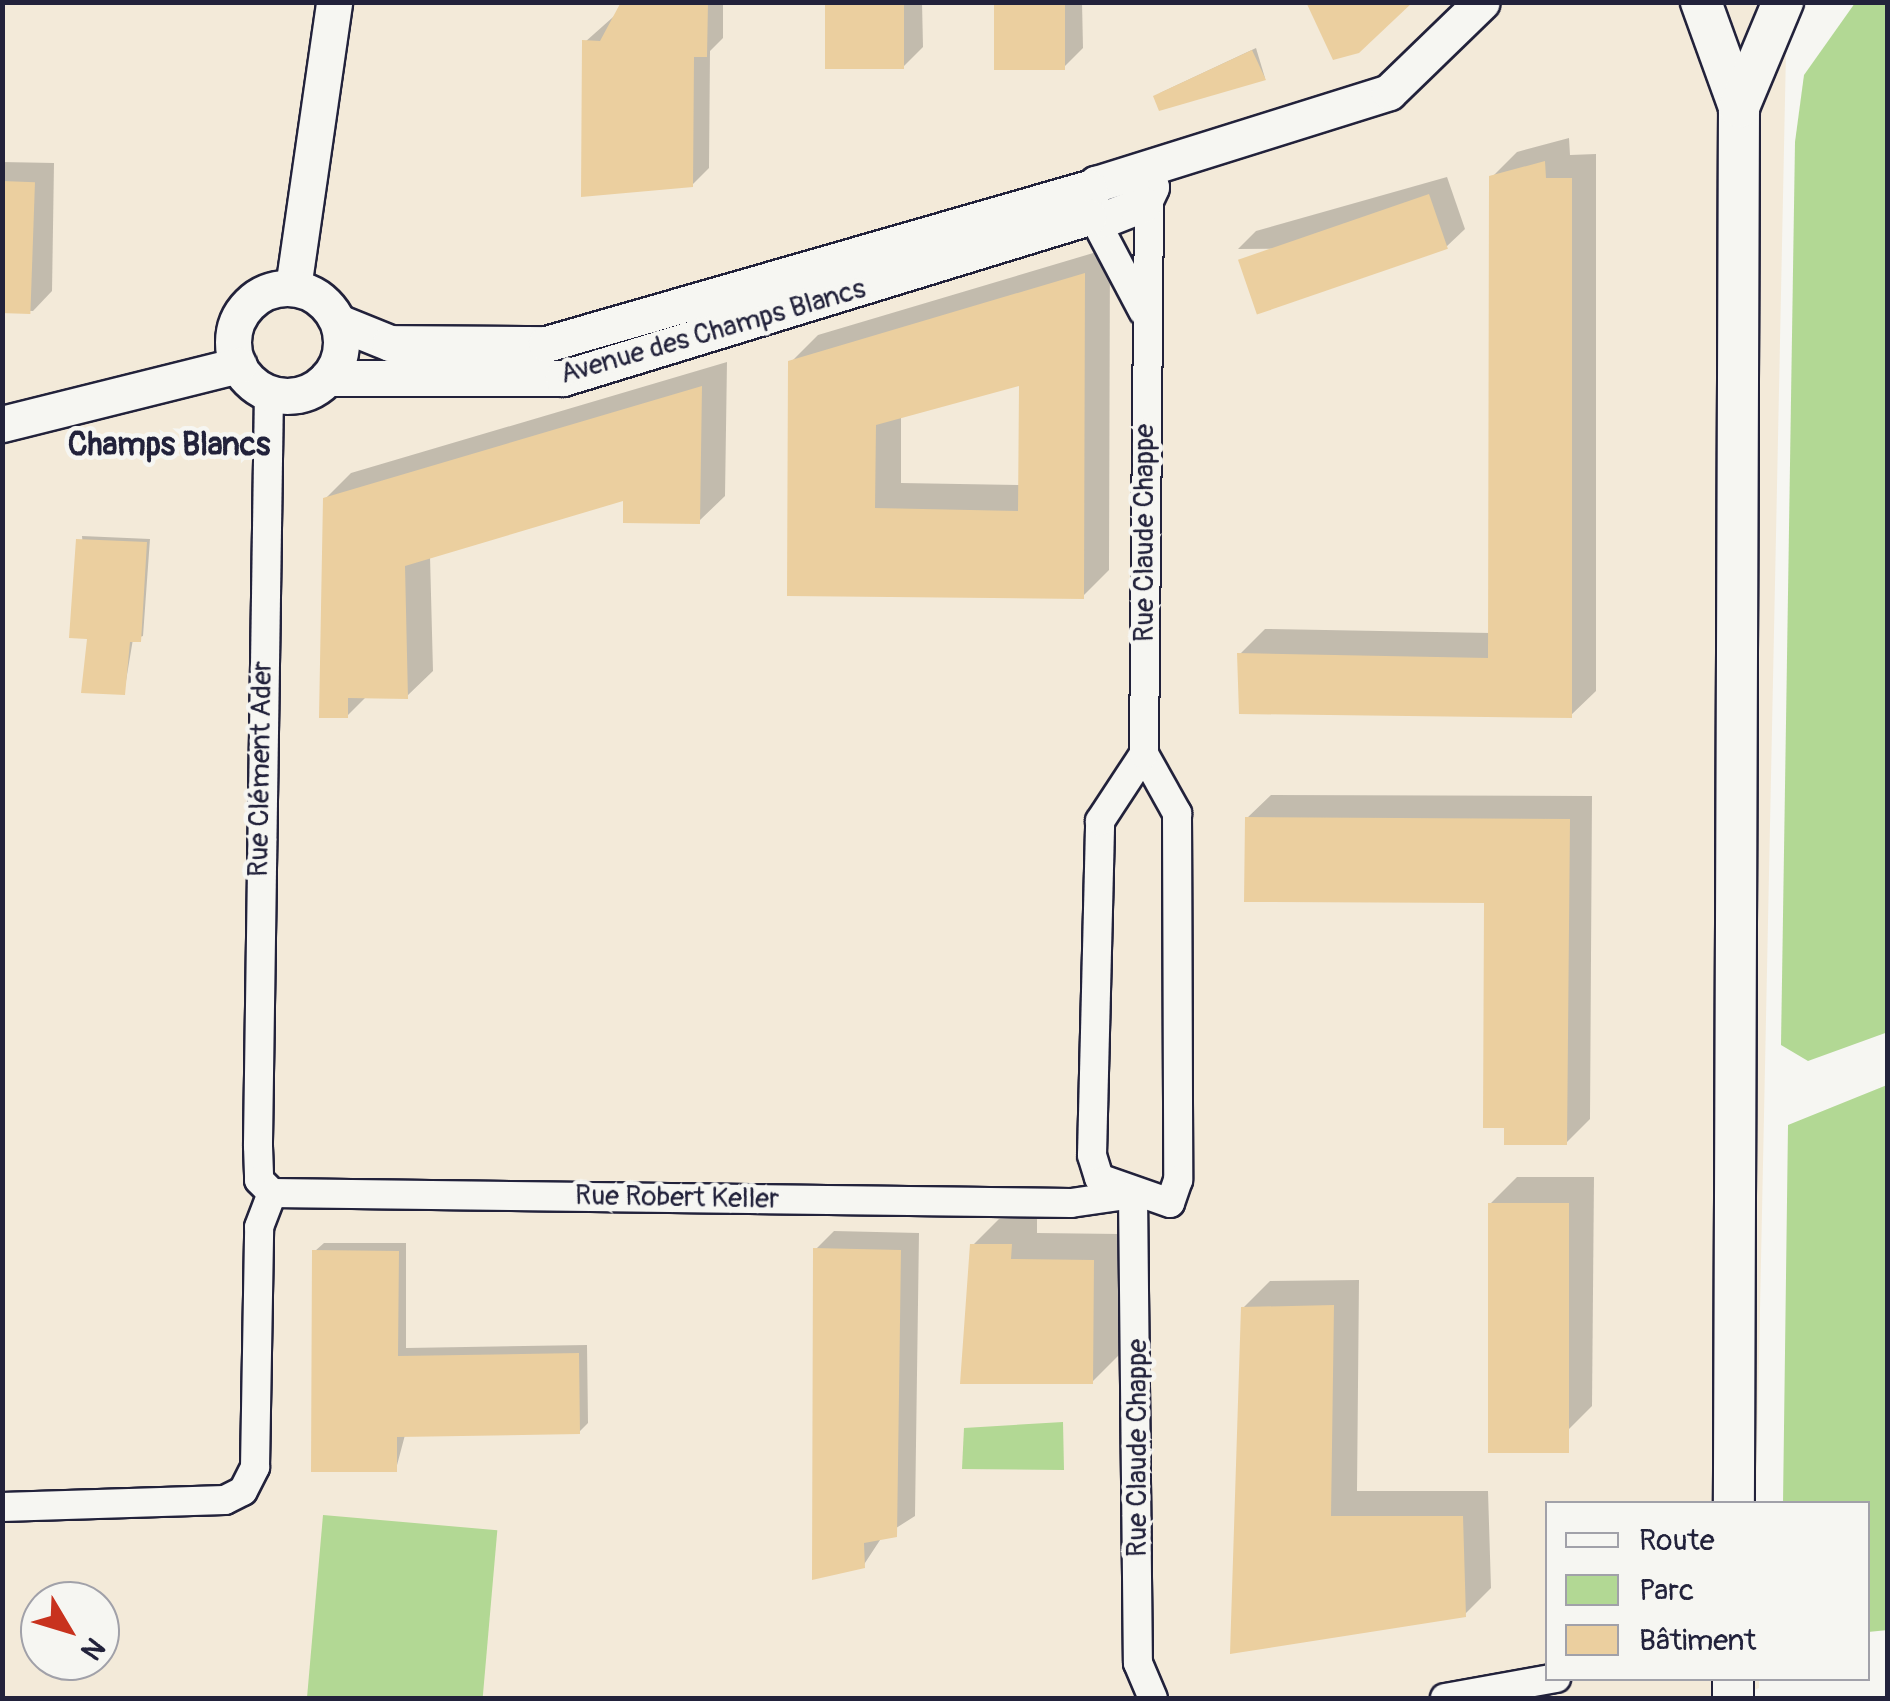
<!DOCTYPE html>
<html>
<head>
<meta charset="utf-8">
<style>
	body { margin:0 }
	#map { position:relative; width:1890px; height:1701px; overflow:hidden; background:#f6f6f2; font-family:Pangolin,sans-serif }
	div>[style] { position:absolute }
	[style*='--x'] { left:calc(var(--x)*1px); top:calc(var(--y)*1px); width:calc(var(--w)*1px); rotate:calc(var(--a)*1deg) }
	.built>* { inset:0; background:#f3ead9 }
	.green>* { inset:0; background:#b2d894; transform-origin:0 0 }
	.shadow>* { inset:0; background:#0003 }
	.building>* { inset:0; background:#ebcf9f; transform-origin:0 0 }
	.roads { filter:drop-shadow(2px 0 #22223b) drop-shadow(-2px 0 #22223b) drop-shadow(0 2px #22223b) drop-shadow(0 -2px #22223b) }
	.minor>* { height:28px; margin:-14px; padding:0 14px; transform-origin:14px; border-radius:14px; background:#f6f6f2 }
	.tertiary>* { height:35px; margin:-17.5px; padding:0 17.5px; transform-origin:17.5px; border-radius:17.5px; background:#f6f6f2 }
	.tertiary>.ring { margin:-17.5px; padding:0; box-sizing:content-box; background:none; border:35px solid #f6f6f2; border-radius:50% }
	.secondary>* { height:40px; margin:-20px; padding:0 20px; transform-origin:20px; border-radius:20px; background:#f6f6f2 }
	span { translate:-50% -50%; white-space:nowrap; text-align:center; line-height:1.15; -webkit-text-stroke:9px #f6f6f2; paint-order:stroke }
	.street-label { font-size:28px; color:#22223b }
	.quarter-label { font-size:32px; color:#22223b; font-weight:700 }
	.frame { position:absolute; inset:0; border:5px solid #22223b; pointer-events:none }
	.legend { position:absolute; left:1545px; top:1501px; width:325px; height:180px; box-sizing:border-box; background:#f6f6f2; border:2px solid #a1a1a9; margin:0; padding:12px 18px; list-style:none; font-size:30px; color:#22223b }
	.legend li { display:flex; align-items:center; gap:20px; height:50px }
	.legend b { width:50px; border:2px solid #a1a1a9 }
	.north { position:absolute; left:20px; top:1581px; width:100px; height:100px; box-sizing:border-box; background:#f6f6f2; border:2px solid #a1a1a9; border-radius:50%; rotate:128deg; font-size:28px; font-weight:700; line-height:40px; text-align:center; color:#22223b }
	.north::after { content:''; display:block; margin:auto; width:35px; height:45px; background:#c8321e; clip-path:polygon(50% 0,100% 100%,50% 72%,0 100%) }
</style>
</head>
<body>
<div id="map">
	<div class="built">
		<div style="clip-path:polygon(evenodd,3px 3px,1787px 3px,1756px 1503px,1548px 1504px,1548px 1678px,1759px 1678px,1759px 1688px,1737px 1698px,3px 1698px,3px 3px,40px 1601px,100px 1601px,100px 1661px,40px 1661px,40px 1601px)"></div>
	</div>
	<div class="green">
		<div style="clip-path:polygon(1855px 3px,1888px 3px,1888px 1032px,1808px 1061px,1781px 1045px,1795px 142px,1804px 75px)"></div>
		<div style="clip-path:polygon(1887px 1085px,1888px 1630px,1868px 1632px,1868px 1504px,1783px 1503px,1788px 1125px)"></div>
		<div style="clip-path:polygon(1063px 1422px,1064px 1470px,962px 1469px,964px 1428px)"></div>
		<div style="left:323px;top:1515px;width:175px;height:183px;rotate:5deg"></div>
	</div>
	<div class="shadow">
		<div style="clip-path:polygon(630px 2px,723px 2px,723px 38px,710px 51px,709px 168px,692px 185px,585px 42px)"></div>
		<div style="clip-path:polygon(827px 2px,922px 2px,923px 47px,904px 66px)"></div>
		<div style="clip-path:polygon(996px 2px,1082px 2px,1083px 48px,1065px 66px)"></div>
		<div style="clip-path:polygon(1256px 48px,1265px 78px,1160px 93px)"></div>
		<div style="clip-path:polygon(1569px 138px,1570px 155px,1596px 154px,1596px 691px,1571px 715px,1240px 654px,1265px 629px,1491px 633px,1492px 177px,1517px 152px)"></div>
		<div style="clip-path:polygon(2px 162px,54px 163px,52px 291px,33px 311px,2px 310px)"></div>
		<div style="clip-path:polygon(1447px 177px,1465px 229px,1446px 247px,1238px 249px,1256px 231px)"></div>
		<div style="clip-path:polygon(evenodd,1110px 248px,1109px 570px,1083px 596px,790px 593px,791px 362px,818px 335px,1110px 248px,1022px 383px,1021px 485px,901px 483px,901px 415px,1022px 383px)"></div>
		<div style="clip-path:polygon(727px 362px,725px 496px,699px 521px,626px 498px,430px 556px,433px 671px,407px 696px,367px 696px,347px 716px,325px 499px,351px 473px)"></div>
		<div style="clip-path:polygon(82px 536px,150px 539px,143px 636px,133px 639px,124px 693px,90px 637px)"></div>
		<div style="clip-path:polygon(1271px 795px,1592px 796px,1590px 1119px,1566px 1143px,1486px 900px,1247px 818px)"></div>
		<div style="clip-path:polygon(1517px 1177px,1594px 1177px,1592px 1406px,1565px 1433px,1490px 1204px)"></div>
		<div style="clip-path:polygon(999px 1219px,1037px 1219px,1037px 1233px,1120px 1234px,1119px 1355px,1092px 1382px,972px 1246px)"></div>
		<div style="clip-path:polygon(834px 1231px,919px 1233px,915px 1516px,882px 1537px,863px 1566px,816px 1249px)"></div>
		<div style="clip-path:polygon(324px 1243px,406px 1243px,406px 1348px,587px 1345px,588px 1423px,579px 1432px,405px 1435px,396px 1469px,315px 1251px)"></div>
		<div style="clip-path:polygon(1359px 1280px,1357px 1491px,1488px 1491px,1491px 1588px,1465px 1614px,1232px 1651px,1243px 1308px,1270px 1281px)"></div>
	</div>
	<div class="building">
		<div style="clip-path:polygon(621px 2px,708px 2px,707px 57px,694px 57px,693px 187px,581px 197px,582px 40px,600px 41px)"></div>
		<div style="left:825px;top:2px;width:79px;height:67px"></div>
		<div style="left:994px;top:2px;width:71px;height:68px"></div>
		<div style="clip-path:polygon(1306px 2px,1413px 2px,1359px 53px,1333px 60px)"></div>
		<div style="clip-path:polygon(1252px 50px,1266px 80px,1159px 111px,1153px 96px)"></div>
		<div style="clip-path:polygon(1545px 161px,1546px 178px,1572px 178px,1572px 718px,1239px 714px,1237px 653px,1488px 658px,1489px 176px)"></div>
		<div style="left:2px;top:181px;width:33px;height:132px;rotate:2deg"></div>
		<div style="left:1429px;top:194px;width:58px;height:202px;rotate:71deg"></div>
		<div style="clip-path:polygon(evenodd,1085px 273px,1084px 599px,787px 596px,788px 361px,1085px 273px,1019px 386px,1018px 511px,875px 508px,876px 425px,1019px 386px)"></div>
		<div style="clip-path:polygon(702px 386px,700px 524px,623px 523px,623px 501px,405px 566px,408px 699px,348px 698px,348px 718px,319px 718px,323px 498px)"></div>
		<div style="clip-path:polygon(76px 539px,147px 542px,141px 642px,130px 642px,125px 695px,81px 693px,87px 639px,69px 638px)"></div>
		<div style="clip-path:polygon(1245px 817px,1570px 819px,1567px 1145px,1504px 1145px,1504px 1128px,1483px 1128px,1484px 903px,1244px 902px)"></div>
		<div style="left:1488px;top:1203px;width:81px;height:250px"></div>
		<div style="clip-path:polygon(970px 1244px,1012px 1244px,1011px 1259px,1094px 1260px,1093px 1384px,960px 1384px)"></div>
		<div style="clip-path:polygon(813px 1248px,901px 1250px,897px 1537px,864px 1543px,865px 1568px,812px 1580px)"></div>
		<div style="clip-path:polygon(312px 1250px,399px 1251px,398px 1356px,579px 1353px,580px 1434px,397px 1437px,397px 1472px,311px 1472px)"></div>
		<div style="clip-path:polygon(1334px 1305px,1331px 1516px,1463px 1516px,1466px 1617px,1230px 1654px,1241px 1307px)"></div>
	</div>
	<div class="roads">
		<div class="minor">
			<div style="--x:1095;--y:220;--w:103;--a:62.2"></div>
			<div style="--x:269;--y:392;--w:754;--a:90.84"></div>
			<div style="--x:258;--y:1146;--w:34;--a:88"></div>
			<div style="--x:259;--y:1180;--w:18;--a:45"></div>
			<div style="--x:272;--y:1193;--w:799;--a:0.72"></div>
			<div style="--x:1071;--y:1203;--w:63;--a:-8.3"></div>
			<div style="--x:1144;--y:754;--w:68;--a:60.8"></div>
			<div style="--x:1177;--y:813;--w:367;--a:89.8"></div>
			<div style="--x:1178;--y:1180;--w:24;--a:109"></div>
			<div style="--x:1170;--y:1203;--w:75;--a:-160.6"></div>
			<div style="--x:1099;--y:1178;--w:24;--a:-107"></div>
			<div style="--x:1092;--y:1155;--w:334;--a:-88.6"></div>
			<div style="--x:1100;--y:821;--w:80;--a:-56.7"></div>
			<div style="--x:1144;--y:754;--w:556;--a:-89.48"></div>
			<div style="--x:1133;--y:1194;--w:469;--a:89.4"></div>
			<div style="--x:1138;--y:1663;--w:38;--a:67"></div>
			<div style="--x:2;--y:1507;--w:223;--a:-1.8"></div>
			<div style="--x:225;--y:1500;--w:20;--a:-27"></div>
			<div style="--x:243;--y:1491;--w:27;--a:-63"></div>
			<div style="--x:255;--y:1467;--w:240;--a:-89"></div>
			<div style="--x:259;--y:1227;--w:36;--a:-69"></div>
			<div style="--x:1445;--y:1698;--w:113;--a:-10.2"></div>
		</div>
		<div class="tertiary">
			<div style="--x:1140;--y:175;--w:16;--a:47"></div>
			<div style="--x:1151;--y:187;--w:19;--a:115"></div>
			<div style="--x:1143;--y:204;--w:41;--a:158.5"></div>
			<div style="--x:1105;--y:219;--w:25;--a:-159"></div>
			<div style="--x:1082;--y:210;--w:30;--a:-62"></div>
			<div style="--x:1096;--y:184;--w:307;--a:-17.4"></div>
			<div style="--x:1389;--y:92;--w:129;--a:-44.1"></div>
			<div style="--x:293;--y:288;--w:289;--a:-81.8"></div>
			<div class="ring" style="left:233px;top:288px;width:73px;height:73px"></div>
			<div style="--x:338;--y:322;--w:56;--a:22"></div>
			<div style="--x:390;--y:343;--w:156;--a:0.4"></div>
			<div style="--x:546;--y:344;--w:565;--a:-16.03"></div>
			<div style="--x:327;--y:378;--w:236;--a:0"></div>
			<div style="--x:563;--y:378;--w:550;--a:-17.02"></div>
			<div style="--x:2;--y:424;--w:244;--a:-14"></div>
		</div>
		<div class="secondary">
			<div style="--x:1701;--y:2;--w:112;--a:70.1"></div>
			<div style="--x:1739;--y:107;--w:1397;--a:90.21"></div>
			<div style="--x:1739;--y:107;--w:114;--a:-67.3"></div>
			<div style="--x:1733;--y:1678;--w:20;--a:90"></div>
		</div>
	</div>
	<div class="street-label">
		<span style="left:713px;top:332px;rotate:-16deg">Avenue des Champs Blancs</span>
		<span style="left:1145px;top:533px;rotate:-90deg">Rue Claude Chappe</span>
		<span style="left:261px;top:769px;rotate:-89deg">Rue Clément Ader</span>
		<span style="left:677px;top:1198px;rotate:1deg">Rue Robert Keller</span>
		<span style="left:1138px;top:1448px;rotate:-90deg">Rue Claude Chappe</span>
	</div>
	<div class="quarter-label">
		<span style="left:169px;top:445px">Champs Blancs</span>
	</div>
	<div class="frame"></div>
	<ul class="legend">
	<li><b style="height:12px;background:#f6f6f2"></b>Route</li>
	<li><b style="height:28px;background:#b2d894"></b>Parc</li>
	<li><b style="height:28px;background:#ebcf9f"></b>Bâtiment</li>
	</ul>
	<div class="north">N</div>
</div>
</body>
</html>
